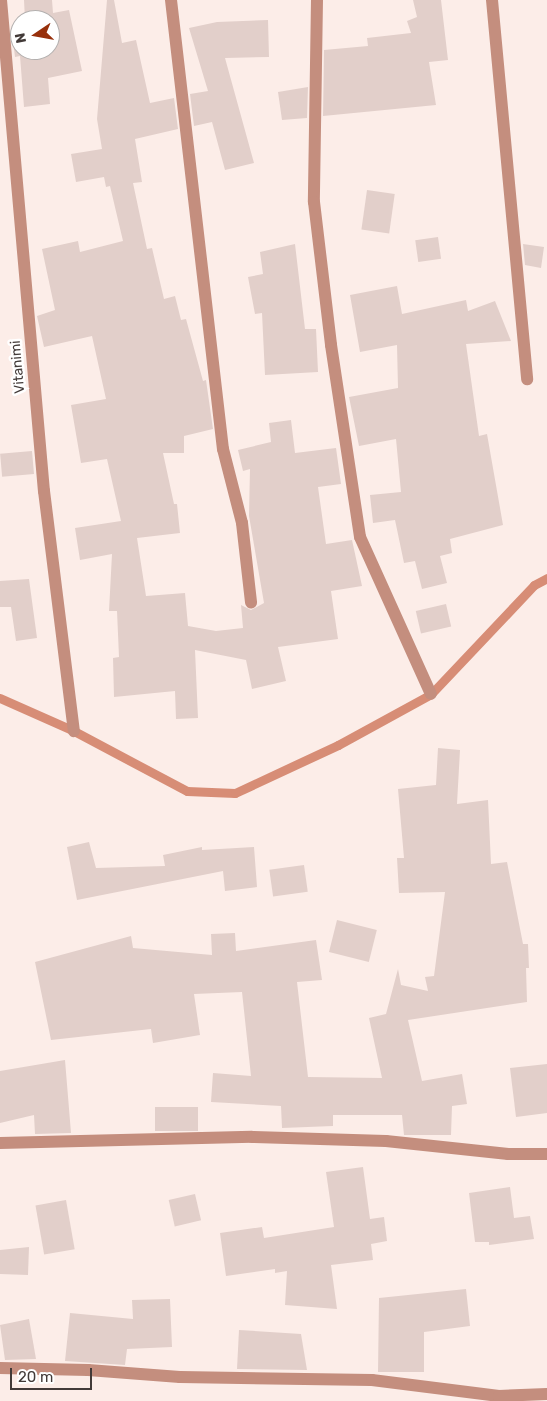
<!DOCTYPE html>
<html>
<head>
<meta charset="utf-8">
<style>
	body { margin:0 }
	#map { position:relative; width:547px; height:1401px; overflow:hidden; background:#fcede8; font-family:Rubik,sans-serif }
	div>[style] { position:absolute }
	[style*='--x'] { left:calc(var(--x)*1px); top:calc(var(--y)*1px); width:calc(var(--w)*1px); rotate:calc(var(--a)*1deg) }
	.stream>* { height:9px; margin:-4.5px; padding:0 4.5px; transform-origin:4.5px; border-radius:4.5px; background:#d78d76 }
	.building>* { inset:0; background:#e2cfca; transform-origin:0 0 }
	.minor>* { height:12px; margin:-6px; padding:0 6px; transform-origin:6px; border-radius:6px; background:#c48e7e }
	span { translate:-50% -50%; white-space:nowrap; text-align:center; line-height:1.15; -webkit-text-stroke:5px #fff; paint-order:stroke }
	.street-label { font-size:14px; color:#423a38 }
	.north { position:absolute; left:10px; top:10px; width:50px; height:50px; box-sizing:border-box; background:#fff; border:1px solid #b3b0af; border-radius:50%; rotate:258deg; font-size:14px; font-weight:700; line-height:20px; text-align:center; color:#423a38 }
	.north::after { content:''; display:block; margin:auto; width:18px; height:22px; background:#97300b; clip-path:polygon(50% 0,100% 100%,50% 72%,0 100%) }
	.scale { position:absolute; left:10px; top:1368px; width:82px; height:22px; box-sizing:border-box; border:2px solid #423a38; border-top:0; padding-left:6px; font-size:15px; line-height:18px; white-space:nowrap; color:#423a38; -webkit-text-stroke:4px #fff; paint-order:stroke }
</style>
</head>
<body>
<div id="map">
	<div class="stream">
		<div style="--x:0;--y:698;--w:81;--a:24"></div>
		<div style="--x:74;--y:731;--w:128;--a:28"></div>
		<div style="--x:187;--y:791;--w:48;--a:2.4"></div>
		<div style="--x:235;--y:793;--w:114;--a:-25"></div>
		<div style="--x:338;--y:745;--w:106;--a:-28.7"></div>
		<div style="--x:431;--y:694;--w:150;--a:-46.6"></div>
		<div style="--x:534;--y:585;--w:15;--a:-28"></div>
	</div>
	<div class="building">
		<div style="clip-path:polygon(24px 0,52px 0,53px 13px,69px 10px,82px 71px,48px 78px,50px 104px,24px 107px,20px 56px,15px 57px,12px 32px,20px 30px,20px 50px,50px 50px,50px 20px,25px 20px)"></div>
		<div style="clip-path:polygon(107px 0,114px 0,122px 43px,136px 40px,150px 103px,174px 98px,178px 129px,135px 139px,142px 182px,133px 183px,147px 249px,152px 248px,164px 299px,175px 296px,181px 320px,186px 319px,203px 381px,206px 380px,213px 429px,184px 436px,184px 453px,163px 453px,174px 504px,177px 504px,180px 533px,137px 538px,146px 596px,185px 593px,188px 626px,216px 631px,243px 628px,241px 605px,251px 610px,264px 603px,249px 516px,250px 469px,243px 471px,238px 450px,271px 442px,269px 423px,291px 420px,295px 453px,336px 448px,341px 484px,318px 487px,326px 544px,352px 540px,362px 586px,331px 591px,338px 639px,278px 647px,286px 681px,252px 689px,246px 660px,195px 650px,198px 718px,176px 719px,175px 691px,114px 697px,113px 658px,119px 657px,117px 611px,109px 611px,112px 554px,80px 560px,75px 528px,121px 521px,107px 459px,81px 463px,71px 405px,106px 399px,92px 336px,44px 347px,37px 316px,55px 310px,42px 249px,78px 241px,80px 252px,123px 241px,110px 186px,106px 187px,104px 177px,76px 182px,71px 154px,102px 149px,97px 119px)"></div>
		<div style="clip-path:polygon(413px 0,441px 0,448px 60px,429px 62px,436px 105px,323px 116px,324px 50px,368px 46px,367px 38px,411px 33px,407px 21px,417px 17px)"></div>
		<div style="clip-path:polygon(268px 20px,269px 57px,225px 58px,254px 163px,225px 170px,212px 122px,194px 126px,190px 94px,208px 91px,189px 28px,217px 22px)"></div>
		<div style="clip-path:polygon(308px 87px,307px 118px,282px 120px,278px 92px)"></div>
		<div style="left:367px;top:190px;width:28px;height:40px;rotate:8deg"></div>
		<div style="left:438px;top:237px;width:22px;height:23px;rotate:82deg"></div>
		<div style="clip-path:polygon(295px 244px,305px 329px,316px 329px,318px 372px,265px 375px,262px 313px,255px 314px,248px 277px,263px 274px,260px 252px)"></div>
		<div style="clip-path:polygon(523px 244px,544px 247px,541px 268px,525px 265px)"></div>
		<div style="clip-path:polygon(397px 286px,402px 314px,466px 300px,468px 311px,495px 301px,511px 341px,466px 344px,479px 436px,487px 434px,503px 525px,450px 539px,452px 553px,440px 556px,447px 583px,422px 589px,415px 561px,404px 563px,395px 520px,373px 523px,370px 495px,401px 492px,396px 439px,359px 446px,349px 397px,398px 388px,397px 345px,360px 352px,350px 295px)"></div>
		<div style="left:32px;top:451px;width:23px;height:32px;rotate:85deg"></div>
		<div style="clip-path:polygon(29px 579px,37px 638px,16px 641px,11px 607px,0 607px,0 581px)"></div>
		<div style="left:446px;top:604px;width:23px;height:31px;rotate:77deg"></div>
		<div style="clip-path:polygon(438px 748px,460px 750px,457px 804px,488px 800px,491px 864px,507px 862px,523px 944px,528px 944px,529px 968px,526px 968px,527px 1002px,408px 1020px,422px 1081px,462px 1074px,467px 1104px,452px 1106px,451px 1135px,404px 1135px,402px 1115px,333px 1115px,333px 1126px,282px 1128px,281px 1106px,211px 1102px,213px 1073px,251px 1076px,242px 992px,194px 994px,200px 1035px,153px 1043px,151px 1029px,51px 1040px,35px 962px,131px 936px,133px 948px,212px 955px,211px 934px,235px 933px,236px 951px,316px 940px,322px 980px,297px 982px,308px 1077px,382px 1078px,369px 1018px,386px 1014px,398px 969px,401px 985px,428px 991px,425px 977px,434px 976px,445px 892px,399px 893px,397px 858px,404px 858px,398px 789px,436px 785px)"></div>
		<div style="clip-path:polygon(89px 842px,96px 868px,165px 866px,163px 855px,202px 847px,202px 850px,254px 847px,257px 887px,225px 891px,223px 871px,77px 900px,67px 847px)"></div>
		<div style="left:304px;top:865px;width:27px;height:35px;rotate:82deg"></div>
		<div style="left:337px;top:920px;width:41px;height:33px;rotate:14deg"></div>
		<div style="clip-path:polygon(65px 1060px,71px 1133px,35px 1134px,34px 1115px,0 1123px,0 1071px)"></div>
		<div style="clip-path:polygon(547px 1064px,547px 1113px,516px 1117px,510px 1068px)"></div>
		<div style="left:155px;top:1107px;width:43px;height:24px"></div>
		<div style="clip-path:polygon(363px 1167px,370px 1219px,384px 1217px,387px 1241px,371px 1244px,373px 1260px,331px 1265px,337px 1309px,285px 1305px,287px 1271px,275px 1273px,275px 1269px,226px 1276px,220px 1233px,262px 1227px,264px 1238px,334px 1227px,326px 1172px)"></div>
		<div style="clip-path:polygon(510px 1187px,514px 1218px,530px 1216px,534px 1239px,489px 1245px,489px 1242px,475px 1242px,469px 1193px)"></div>
		<div style="left:195px;top:1194px;width:27px;height:27px;rotate:77deg"></div>
		<div style="left:66px;top:1200px;width:50px;height:31px;rotate:80deg"></div>
		<div style="clip-path:polygon(29px 1247px,28px 1275px,0 1274px,0 1250px)"></div>
		<div style="clip-path:polygon(466px 1289px,470px 1326px,424px 1332px,424px 1372px,378px 1372px,379px 1298px)"></div>
		<div style="clip-path:polygon(170px 1299px,172px 1347px,127px 1349px,125px 1365px,65px 1361px,70px 1313px,133px 1319px,132px 1300px)"></div>
		<div style="clip-path:polygon(29px 1319px,36px 1359px,5px 1360px,0 1325px)"></div>
		<div style="clip-path:polygon(239px 1330px,301px 1334px,307px 1370px,237px 1369px)"></div>
	</div>
	<div class="minor">
		<div style="--x:1;--y:0;--w:493;--a:85"></div>
		<div style="--x:44;--y:491;--w:242;--a:82.9"></div>
		<div style="--x:171;--y:0;--w:452;--a:83.4"></div>
		<div style="--x:223;--y:449;--w:76;--a:75.6"></div>
		<div style="--x:242;--y:523;--w:80;--a:83.5"></div>
		<div style="--x:317;--y:0;--w:202;--a:90.9"></div>
		<div style="--x:314;--y:202;--w:144;--a:83.2"></div>
		<div style="--x:331;--y:345;--w:194;--a:81.4"></div>
		<div style="--x:360;--y:537;--w:172;--a:65.7"></div>
		<div style="--x:492;--y:0;--w:381;--a:84.7"></div>
		<div style="--x:0;--y:1143;--w:252;--a:-1.4"></div>
		<div style="--x:252;--y:1137;--w:134;--a:1.7"></div>
		<div style="--x:386;--y:1141;--w:123;--a:6.1"></div>
		<div style="--x:508;--y:1154;--w:39;--a:0"></div>
		<div style="--x:0;--y:1368;--w:88;--a:1.3"></div>
		<div style="--x:88;--y:1370;--w:92;--a:4.4"></div>
		<div style="--x:180;--y:1377;--w:192;--a:0.9"></div>
		<div style="--x:372;--y:1380;--w:128;--a:7.2"></div>
		<div style="--x:499;--y:1396;--w:48;--a:-2.4"></div>
	</div>
	<div class="street-label">
		<span style="left:18px;top:367px;rotate:-95deg">Vitanimi</span>
	</div>
	<div class="north">N</div>
	<div class="scale">20 m</div>
</div>
</body>
</html>
